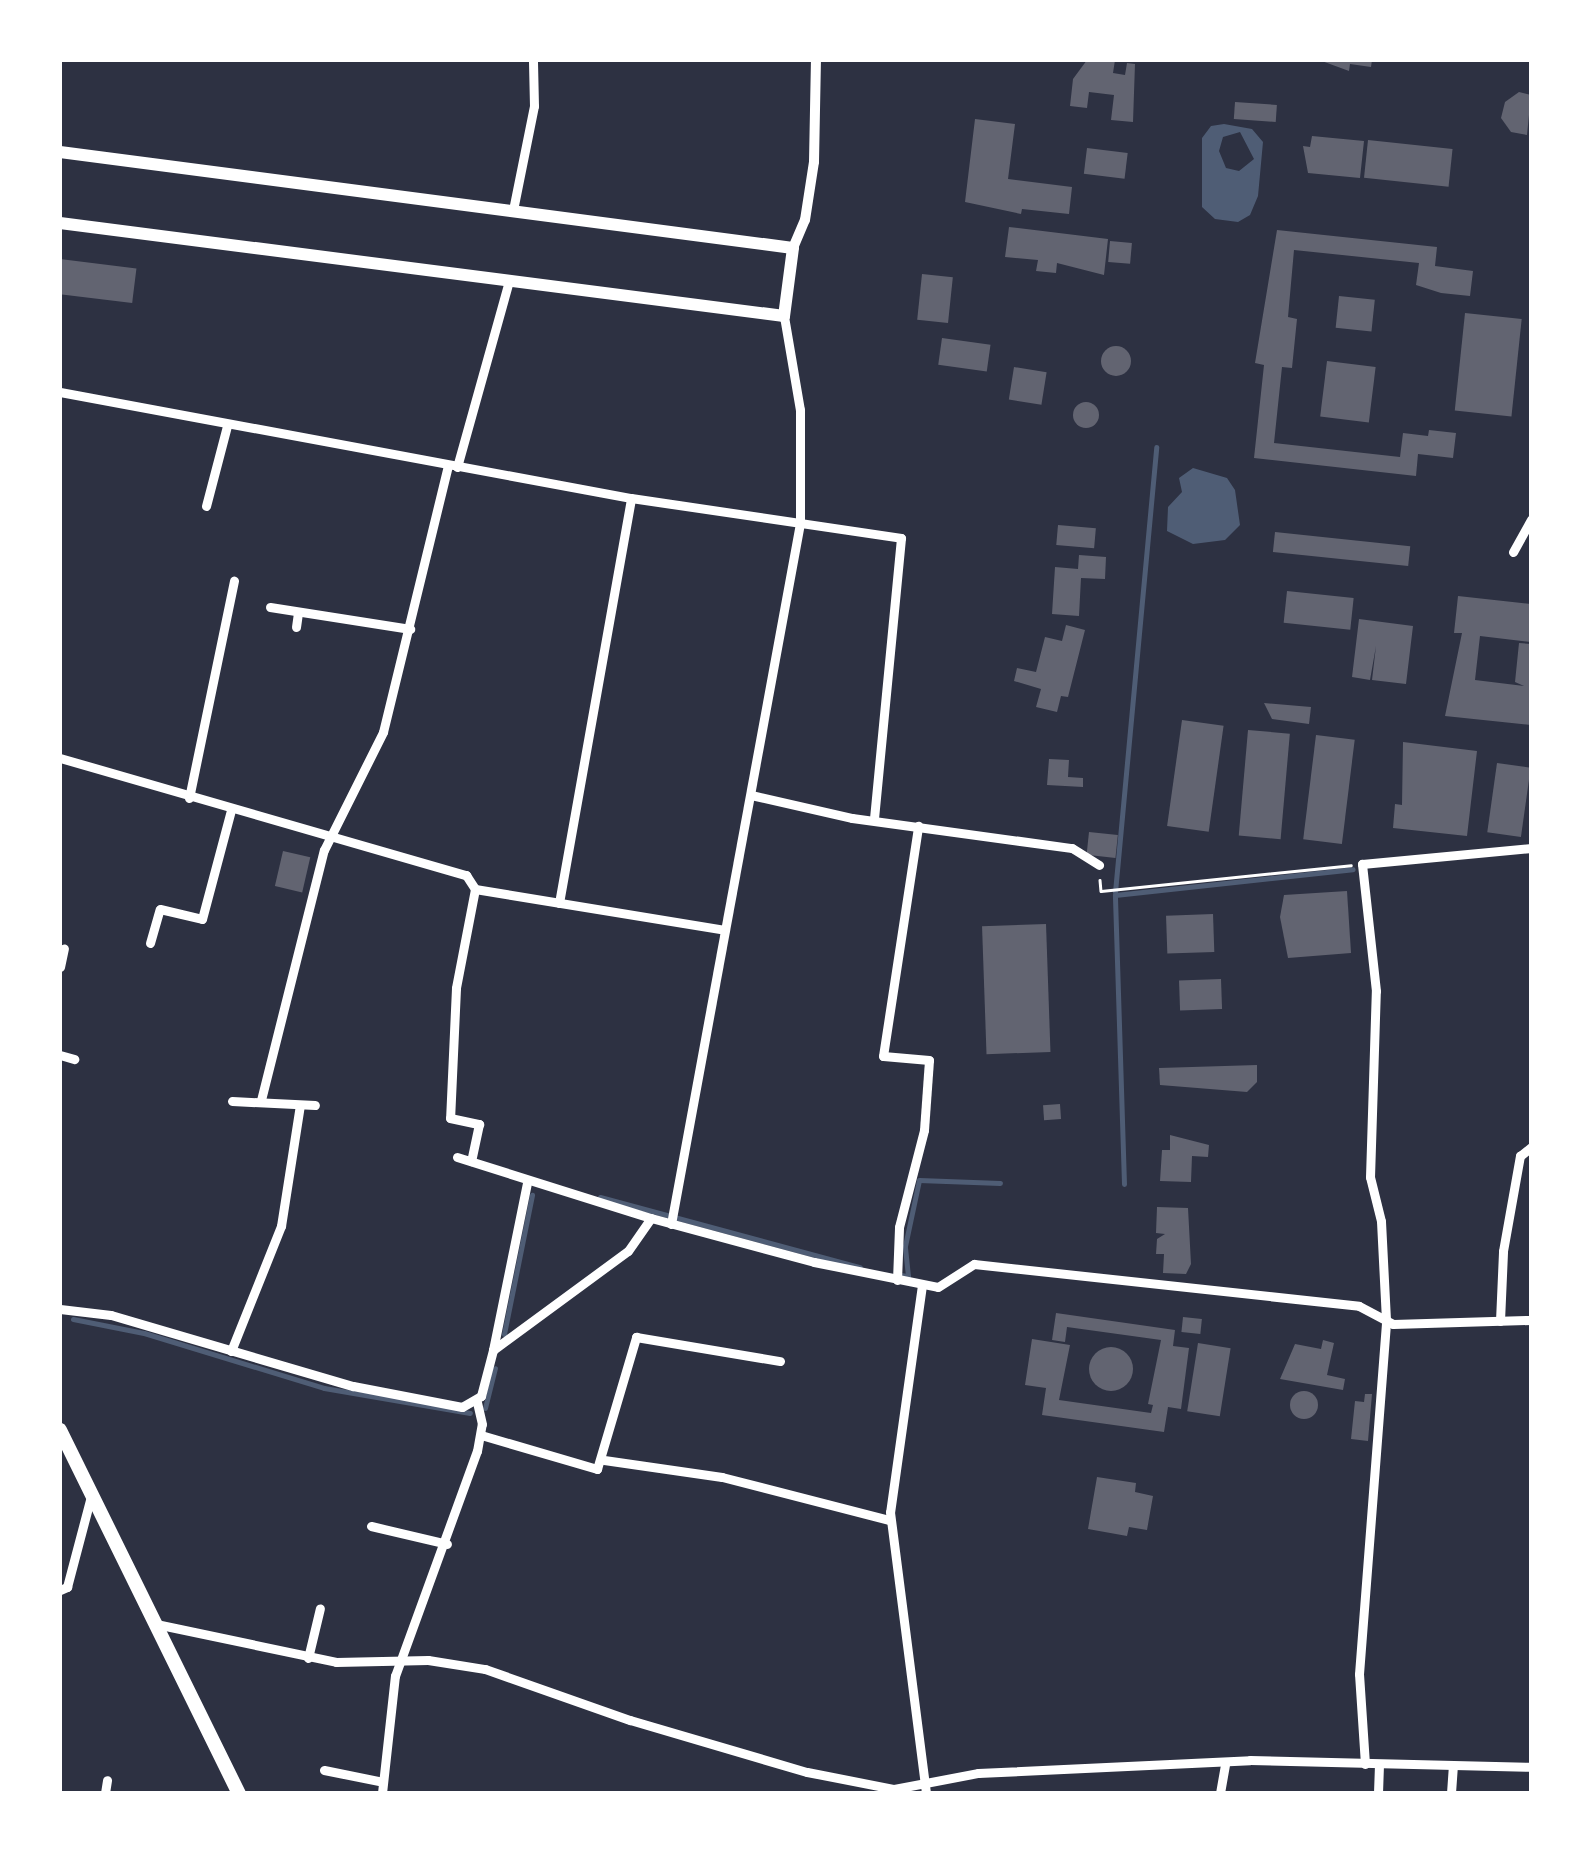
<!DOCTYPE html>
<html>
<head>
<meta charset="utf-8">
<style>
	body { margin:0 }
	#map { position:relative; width:1591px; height:1853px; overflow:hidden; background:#2d3142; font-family:Manrope,sans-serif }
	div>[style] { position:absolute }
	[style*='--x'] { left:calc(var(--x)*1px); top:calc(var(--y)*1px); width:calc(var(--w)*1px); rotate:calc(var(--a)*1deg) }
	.water>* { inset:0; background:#4f5d75 }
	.stream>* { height:5px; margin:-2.5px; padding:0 2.5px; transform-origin:2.5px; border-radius:2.5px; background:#4f5d75 }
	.building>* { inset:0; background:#626471; transform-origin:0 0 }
	.round { border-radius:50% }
	.path>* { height:2.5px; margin:-1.25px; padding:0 1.25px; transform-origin:1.25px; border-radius:1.25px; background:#fff }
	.minor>* { height:9px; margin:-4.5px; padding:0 4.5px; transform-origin:4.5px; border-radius:4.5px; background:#fff }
	.tertiary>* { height:10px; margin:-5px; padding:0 5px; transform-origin:5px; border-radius:5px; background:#fff }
	.secondary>* { height:12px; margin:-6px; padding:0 6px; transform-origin:6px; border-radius:6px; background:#fff }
	.trunk>* { height:14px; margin:-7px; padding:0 7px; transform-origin:7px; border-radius:7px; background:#fff }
	span { translate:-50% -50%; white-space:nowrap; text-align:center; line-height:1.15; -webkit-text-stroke:8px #fff; paint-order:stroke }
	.frame { position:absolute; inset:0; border:62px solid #fff; pointer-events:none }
</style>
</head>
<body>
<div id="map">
	<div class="water">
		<div style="clip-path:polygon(evenodd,1224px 124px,1252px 129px,1263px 142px,1258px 196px,1250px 215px,1238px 222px,1215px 219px,1202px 207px,1202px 138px,1211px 126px,1224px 124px,1240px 132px,1254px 159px,1239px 171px,1226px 168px,1219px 151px,1223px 137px,1240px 132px)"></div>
		<div style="clip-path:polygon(1193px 468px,1227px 478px,1235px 490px,1240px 525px,1225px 540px,1193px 544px,1167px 531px,1168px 507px,1182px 492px,1179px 478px)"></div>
	</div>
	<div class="stream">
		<div style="--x:1115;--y:892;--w:447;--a:-84.7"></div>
		<div style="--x:1124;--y:1184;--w:289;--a:-91.8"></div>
		<div style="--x:1115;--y:895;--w:239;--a:-6.2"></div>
		<div style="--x:600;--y:1197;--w:269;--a:15.1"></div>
		<div style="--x:900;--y:1275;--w:8;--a:7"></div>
		<div style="--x:908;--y:1276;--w:30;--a:-96"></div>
		<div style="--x:905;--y:1246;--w:67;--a:-78"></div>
		<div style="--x:919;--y:1180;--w:81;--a:2.1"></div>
		<div style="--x:73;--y:1319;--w:72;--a:11.2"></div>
		<div style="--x:144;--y:1333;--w:188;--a:17"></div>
		<div style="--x:324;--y:1388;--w:148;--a:9.7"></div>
		<div style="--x:504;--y:1334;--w:142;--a:-78.6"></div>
		<div style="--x:485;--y:1408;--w:41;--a:-76"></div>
	</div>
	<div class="building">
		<div style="clip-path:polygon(1087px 60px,1115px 60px,1113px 73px,1125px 75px,1127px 63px,1135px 64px,1133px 122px,1111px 120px,1114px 95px,1089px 92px,1087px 108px,1070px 106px,1073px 79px)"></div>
		<div style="clip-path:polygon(1319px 60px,1372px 60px,1371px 67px,1350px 64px,1349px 71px)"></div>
		<div style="clip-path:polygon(1519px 92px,1531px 95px,1527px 135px,1511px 132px,1501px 118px,1505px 102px)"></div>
		<div style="left:1235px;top:102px;width:42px;height:17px;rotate:4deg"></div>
		<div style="clip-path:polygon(975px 119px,1015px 124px,1008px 179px,1072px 187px,1069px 214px,1022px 209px,1021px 214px,965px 202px)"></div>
		<div style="clip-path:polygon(1312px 136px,1364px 141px,1360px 178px,1308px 173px,1303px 146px,1310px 147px)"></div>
		<div style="left:1368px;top:140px;width:85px;height:38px;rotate:6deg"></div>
		<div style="left:1087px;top:148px;width:41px;height:26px;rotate:7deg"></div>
		<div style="clip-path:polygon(1009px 227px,1108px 239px,1104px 275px,1057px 263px,1056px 273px,1036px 271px,1038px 260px,1005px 257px)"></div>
		<div style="clip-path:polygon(1277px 230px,1437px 247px,1435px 266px,1473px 271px,1470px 296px,1441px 293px,1416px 285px,1419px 263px,1294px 250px,1288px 317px,1297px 319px,1292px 368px,1282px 367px,1274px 443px,1400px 457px,1403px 433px,1428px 436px,1429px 430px,1456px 433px,1453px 458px,1418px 454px,1416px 476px,1254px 458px,1264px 365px,1255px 363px)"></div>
		<div style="left:1110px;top:241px;width:22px;height:21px;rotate:5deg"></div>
		<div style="left:60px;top:259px;width:77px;height:35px;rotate:7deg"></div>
		<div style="left:922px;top:274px;width:31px;height:46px;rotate:6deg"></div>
		<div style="left:1339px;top:296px;width:36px;height:32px;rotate:6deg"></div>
		<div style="left:1465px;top:313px;width:57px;height:98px;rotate:6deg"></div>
		<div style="left:942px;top:338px;width:49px;height:27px;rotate:8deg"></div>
		<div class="round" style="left:1101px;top:346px;width:30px;height:30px"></div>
		<div style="left:1327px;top:361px;width:49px;height:56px;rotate:7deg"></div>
		<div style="left:1014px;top:367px;width:33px;height:33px;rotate:9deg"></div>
		<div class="round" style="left:1073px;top:402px;width:26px;height:26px"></div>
		<div style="left:1058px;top:525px;width:38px;height:20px;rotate:5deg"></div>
		<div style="left:1275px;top:532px;width:136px;height:20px;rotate:6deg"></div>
		<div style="clip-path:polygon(1079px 555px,1106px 557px,1105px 579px,1081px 578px,1079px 616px,1052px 614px,1055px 567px,1078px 569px)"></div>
		<div style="left:1287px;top:591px;width:67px;height:32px;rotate:6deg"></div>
		<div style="clip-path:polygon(1458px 596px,1531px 604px,1531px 642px,1480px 636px,1475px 680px,1524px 686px,1515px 682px,1519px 643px,1531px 644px,1531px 725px,1445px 716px,1462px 633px,1454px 633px)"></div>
		<div style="clip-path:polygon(1359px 619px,1413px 626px,1406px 684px,1372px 680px,1376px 646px,1370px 680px,1352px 677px)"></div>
		<div style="clip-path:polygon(1066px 625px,1085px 630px,1068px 697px,1061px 696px,1057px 712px,1036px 707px,1041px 689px,1014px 681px,1017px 668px,1036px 672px,1045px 637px,1062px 641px)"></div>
		<div style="clip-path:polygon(1264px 703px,1311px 707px,1309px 724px,1272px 719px)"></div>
		<div style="left:1182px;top:720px;width:42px;height:107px;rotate:8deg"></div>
		<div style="left:1248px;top:730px;width:42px;height:106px;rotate:5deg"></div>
		<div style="left:1316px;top:735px;width:39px;height:105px;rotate:7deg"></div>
		<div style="clip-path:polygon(1403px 742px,1477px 751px,1467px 836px,1393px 828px,1395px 804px,1402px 805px)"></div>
		<div style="clip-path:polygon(1049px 759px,1069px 760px,1068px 777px,1083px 778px,1083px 787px,1047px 785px)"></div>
		<div style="left:1497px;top:763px;width:34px;height:70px;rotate:8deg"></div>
		<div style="left:1089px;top:832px;width:29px;height:23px;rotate:6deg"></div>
		<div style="left:283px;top:851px;width:28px;height:36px;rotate:13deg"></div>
		<div style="clip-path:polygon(1347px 891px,1351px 953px,1288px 958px,1280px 917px,1284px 895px)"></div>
		<div style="left:1213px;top:914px;width:38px;height:47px;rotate:88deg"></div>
		<div style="left:1046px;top:924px;width:128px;height:64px;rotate:88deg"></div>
		<div style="left:1221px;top:979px;width:30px;height:42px;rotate:88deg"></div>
		<div style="clip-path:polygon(1257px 1065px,1257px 1082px,1247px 1092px,1160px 1085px,1159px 1068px)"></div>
		<div style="left:1060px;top:1104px;width:15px;height:17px;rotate:86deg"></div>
		<div style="clip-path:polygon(1170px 1135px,1209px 1145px,1208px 1157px,1192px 1156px,1191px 1182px,1160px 1181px,1162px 1150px,1170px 1150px)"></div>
		<div style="clip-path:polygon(1157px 1207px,1188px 1208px,1191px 1264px,1186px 1274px,1163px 1273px,1164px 1254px,1156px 1254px,1157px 1239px,1165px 1234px,1156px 1233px)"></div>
		<div style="clip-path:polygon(1056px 1313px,1175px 1330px,1173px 1346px,1189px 1348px,1181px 1409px,1168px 1407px,1164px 1432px,1042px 1415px,1046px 1388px,1025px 1385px,1032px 1339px,1070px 1345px,1059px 1400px,1151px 1413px,1153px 1405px,1148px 1404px,1161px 1340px,1067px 1327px,1065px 1342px,1052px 1340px)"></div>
		<div style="left:1183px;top:1317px;width:19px;height:15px;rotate:6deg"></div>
		<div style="clip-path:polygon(1323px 1340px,1334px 1343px,1327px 1375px,1345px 1379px,1343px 1390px,1280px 1379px,1295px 1344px,1321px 1349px)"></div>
		<div style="left:1198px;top:1343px;width:33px;height:69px;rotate:9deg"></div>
		<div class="round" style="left:1089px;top:1347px;width:44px;height:44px"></div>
		<div class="round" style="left:1290px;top:1391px;width:28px;height:28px"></div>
		<div style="clip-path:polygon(1365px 1394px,1372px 1394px,1368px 1441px,1351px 1439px,1355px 1401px,1364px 1402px)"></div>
		<div style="clip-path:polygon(1097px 1477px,1136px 1483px,1135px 1492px,1153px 1496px,1147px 1530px,1129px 1527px,1127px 1536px,1088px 1529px)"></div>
	</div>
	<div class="path">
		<div style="--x:1100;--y:880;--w:11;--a:85"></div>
		<div style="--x:1101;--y:891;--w:251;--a:-5.9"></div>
	</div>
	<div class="minor">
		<div style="--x:513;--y:210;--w:106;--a:-78.6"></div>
		<div style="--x:534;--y:106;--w:45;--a:-91.3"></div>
		<div style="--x:60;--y:392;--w:581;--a:10.52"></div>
		<div style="--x:631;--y:498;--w:273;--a:8.4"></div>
		<div style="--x:901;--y:538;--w:283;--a:95.5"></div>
		<div style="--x:457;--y:467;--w:193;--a:-74.4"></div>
		<div style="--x:206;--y:506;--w:83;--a:-75.3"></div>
		<div style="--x:1513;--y:552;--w:37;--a:-61"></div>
		<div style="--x:270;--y:607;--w:142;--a:8.9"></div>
		<div style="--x:296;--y:627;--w:15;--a:-82"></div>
		<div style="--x:60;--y:758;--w:423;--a:16.1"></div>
		<div style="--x:466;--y:875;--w:17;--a:57"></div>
		<div style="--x:475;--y:889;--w:101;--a:100.9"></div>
		<div style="--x:456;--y:988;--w:130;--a:92.6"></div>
		<div style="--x:450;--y:1118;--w:30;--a:12"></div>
		<div style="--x:479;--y:1124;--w:38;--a:102"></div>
		<div style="--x:751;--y:795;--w:104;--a:12.8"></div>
		<div style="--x:852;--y:818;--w:222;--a:7.8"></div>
		<div style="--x:1072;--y:848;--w:32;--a:32"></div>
		<div style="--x:189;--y:798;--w:222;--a:-78.3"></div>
		<div style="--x:475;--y:889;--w:253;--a:9.3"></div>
		<div style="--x:559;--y:903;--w:411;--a:-79.9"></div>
		<div style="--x:150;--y:943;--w:35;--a:-74"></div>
		<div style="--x:160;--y:909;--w:43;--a:13.4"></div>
		<div style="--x:202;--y:919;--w:113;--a:-75.1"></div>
		<div style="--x:60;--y:967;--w:19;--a:-78"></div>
		<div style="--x:60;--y:1055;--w:15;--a:16"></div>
		<div style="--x:261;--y:1100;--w:258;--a:-75.9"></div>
		<div style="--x:324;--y:850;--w:132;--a:-63.4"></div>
		<div style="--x:383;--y:732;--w:275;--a:-76.3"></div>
		<div style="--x:232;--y:1101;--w:83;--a:2.8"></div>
		<div style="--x:457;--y:1157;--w:203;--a:17.5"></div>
		<div style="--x:671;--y:1224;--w:713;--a:-79.57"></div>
		<div style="--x:800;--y:523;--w:113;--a:-90"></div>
		<div style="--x:800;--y:410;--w:95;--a:-99.7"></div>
		<div style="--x:897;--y:1280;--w:53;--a:-87.8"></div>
		<div style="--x:899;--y:1227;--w:100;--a:-75.5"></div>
		<div style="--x:924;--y:1130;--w:70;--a:-85.9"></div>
		<div style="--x:929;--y:1060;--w:46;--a:-175"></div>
		<div style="--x:883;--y:1056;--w:233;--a:-81.3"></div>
		<div style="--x:922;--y:1285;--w:229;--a:98"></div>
		<div style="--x:890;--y:1512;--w:283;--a:82.7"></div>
		<div style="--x:60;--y:1309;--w:51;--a:6.7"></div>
		<div style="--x:111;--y:1315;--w:252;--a:16.4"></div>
		<div style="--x:353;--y:1386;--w:111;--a:10.9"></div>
		<div style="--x:462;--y:1407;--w:22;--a:-30"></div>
		<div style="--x:481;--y:1396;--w:48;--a:-75.4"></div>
		<div style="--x:493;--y:1350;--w:167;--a:-36.3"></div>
		<div style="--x:628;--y:1251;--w:40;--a:-55.1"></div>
		<div style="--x:651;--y:1218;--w:169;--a:15.1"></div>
		<div style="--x:814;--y:1262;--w:126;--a:11.4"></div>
		<div style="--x:938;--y:1287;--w:43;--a:-32.6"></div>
		<div style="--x:974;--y:1264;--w:387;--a:6.2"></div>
		<div style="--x:1359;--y:1306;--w:38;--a:28"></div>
		<div style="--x:1393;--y:1324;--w:138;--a:-1.7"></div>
		<div style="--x:1500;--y:1321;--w:70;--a:-87.5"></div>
		<div style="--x:1503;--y:1251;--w:97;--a:-79.9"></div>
		<div style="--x:1520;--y:1156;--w:14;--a:-39"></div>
		<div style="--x:493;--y:1350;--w:170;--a:-78.5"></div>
		<div style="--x:231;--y:1351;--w:135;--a:-68.2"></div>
		<div style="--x:281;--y:1226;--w:122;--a:-81.1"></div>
		<div style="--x:481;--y:1435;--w:121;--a:16.3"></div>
		<div style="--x:597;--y:1469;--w:138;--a:-73.5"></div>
		<div style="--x:636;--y:1337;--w:146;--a:9.5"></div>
		<div style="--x:604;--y:1460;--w:119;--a:8.2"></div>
		<div style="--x:722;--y:1477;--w:173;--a:14.4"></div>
		<div style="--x:371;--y:1526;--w:78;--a:13.3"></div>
		<div style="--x:60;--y:1590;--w:8;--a:-23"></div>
		<div style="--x:67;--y:1587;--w:94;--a:-75.2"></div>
		<div style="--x:156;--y:1624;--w:184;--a:11.9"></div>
		<div style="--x:336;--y:1662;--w:92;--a:-1.2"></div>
		<div style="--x:428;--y:1660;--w:58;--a:9"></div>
		<div style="--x:485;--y:1669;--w:154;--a:19.4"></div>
		<div style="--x:630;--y:1720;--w:184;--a:16.4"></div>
		<div style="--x:807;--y:1772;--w:89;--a:11.1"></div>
		<div style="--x:894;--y:1789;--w:86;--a:-10.8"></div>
		<div style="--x:978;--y:1773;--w:272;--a:-2.7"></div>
		<div style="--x:1250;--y:1760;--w:281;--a:1.4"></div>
		<div style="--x:308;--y:1658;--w:51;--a:-76.5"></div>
		<div style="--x:1365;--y:1764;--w:90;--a:-93.8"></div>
		<div style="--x:1359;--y:1674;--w:355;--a:-85.6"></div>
		<div style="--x:1386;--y:1320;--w:99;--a:-92.9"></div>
		<div style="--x:1381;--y:1221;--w:45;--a:-104"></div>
		<div style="--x:1370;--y:1177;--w:186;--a:-88.2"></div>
		<div style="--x:1376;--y:991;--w:128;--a:-96.3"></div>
		<div style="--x:1362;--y:864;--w:170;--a:-5.4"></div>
		<div style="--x:324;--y:1770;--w:60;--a:11.5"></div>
		<div style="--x:105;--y:1793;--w:13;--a:-81"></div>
		<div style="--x:382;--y:1793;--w:118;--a:-83.7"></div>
		<div style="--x:395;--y:1676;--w:239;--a:-70"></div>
		<div style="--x:477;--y:1451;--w:27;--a:-80"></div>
		<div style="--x:482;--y:1424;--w:22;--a:-103"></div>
		<div style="--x:1220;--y:1793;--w:29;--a:-80"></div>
		<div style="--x:1378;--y:1793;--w:28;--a:-88"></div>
		<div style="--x:1451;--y:1793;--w:27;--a:-86"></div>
	</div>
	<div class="tertiary">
		<div style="--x:793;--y:248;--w:30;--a:-67"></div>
		<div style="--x:805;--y:220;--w:59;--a:-81.2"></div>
		<div style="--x:814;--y:162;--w:102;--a:-88.9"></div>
	</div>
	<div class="secondary">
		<div style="--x:60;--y:152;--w:739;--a:7.46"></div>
		<div style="--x:793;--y:248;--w:69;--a:97.5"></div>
		<div style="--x:784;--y:316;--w:730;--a:-172.68"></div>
	</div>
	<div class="trunk">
		<div style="--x:60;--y:1430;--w:405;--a:63.8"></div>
	</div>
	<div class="frame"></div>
</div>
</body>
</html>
